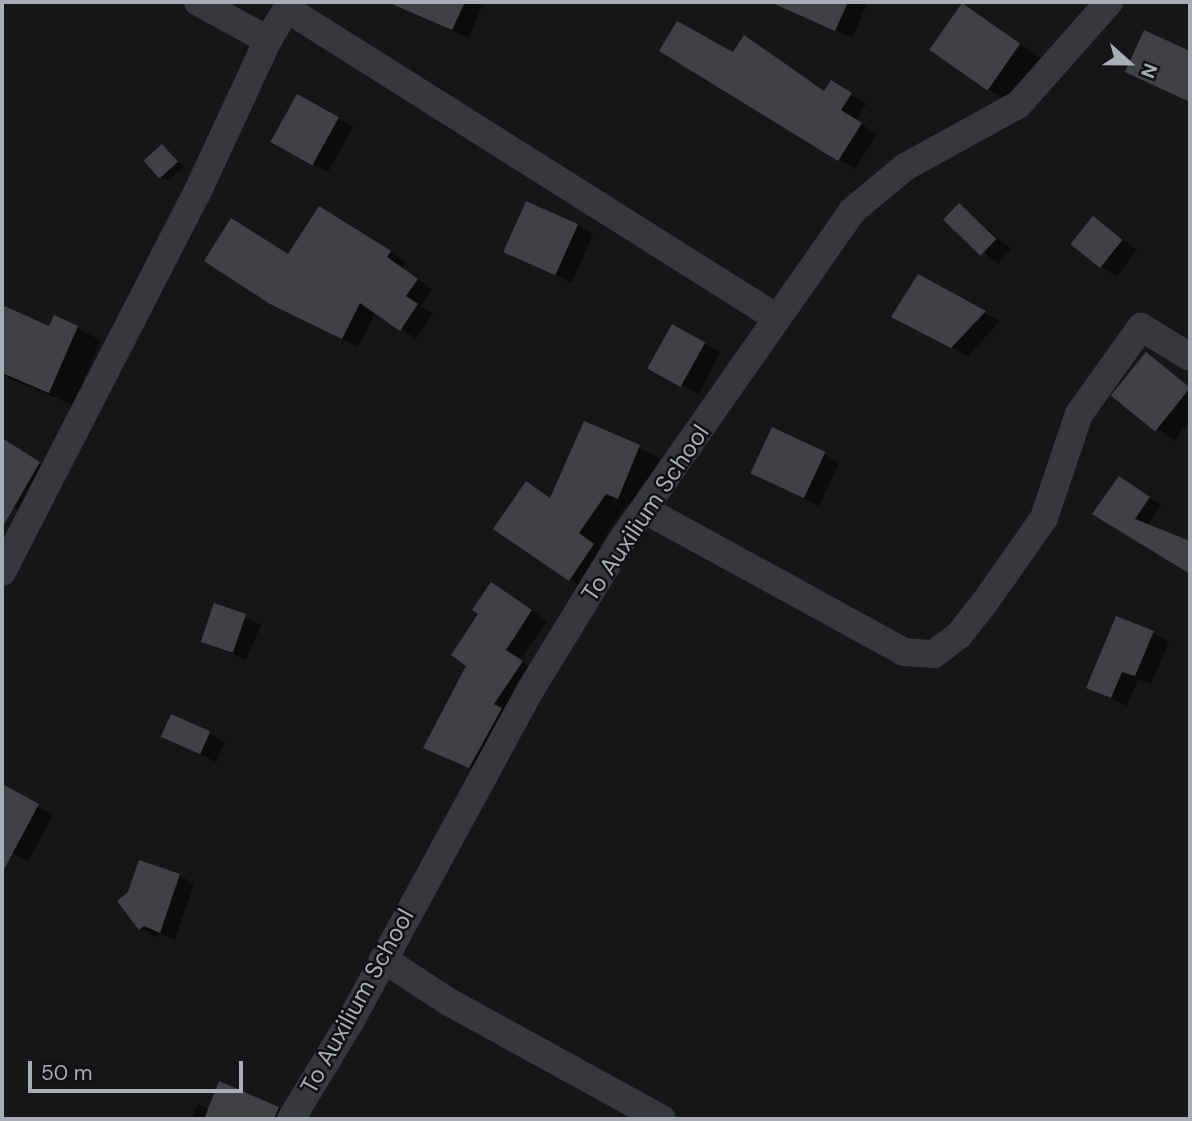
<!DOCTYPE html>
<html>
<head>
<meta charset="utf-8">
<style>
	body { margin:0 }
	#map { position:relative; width:1192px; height:1121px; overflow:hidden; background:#161618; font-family:"DM Sans",sans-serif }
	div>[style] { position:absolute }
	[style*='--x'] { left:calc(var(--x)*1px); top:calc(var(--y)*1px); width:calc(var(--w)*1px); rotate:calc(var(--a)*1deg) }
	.shadow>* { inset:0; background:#0007; transform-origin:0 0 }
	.building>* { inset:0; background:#404145; transform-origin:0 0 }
	.minor>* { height:28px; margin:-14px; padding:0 14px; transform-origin:14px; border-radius:14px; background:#37383d }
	span { translate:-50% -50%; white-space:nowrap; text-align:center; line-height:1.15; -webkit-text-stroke:5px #111113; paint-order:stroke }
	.street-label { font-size:24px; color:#a8adb8 }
	.frame { position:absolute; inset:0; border:4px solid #a8adb8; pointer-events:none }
	.north { position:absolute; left:1094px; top:28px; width:70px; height:70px; -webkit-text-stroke:5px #111113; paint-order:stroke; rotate:111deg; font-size:19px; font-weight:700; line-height:28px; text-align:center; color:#a8adb8 }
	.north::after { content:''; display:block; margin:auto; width:24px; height:32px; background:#a8adb8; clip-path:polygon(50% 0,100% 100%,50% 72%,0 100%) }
	.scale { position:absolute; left:28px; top:1061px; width:215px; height:32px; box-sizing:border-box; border:4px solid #a8adb8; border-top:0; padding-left:9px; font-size:21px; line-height:24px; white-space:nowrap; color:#a8adb8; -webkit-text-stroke:5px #111113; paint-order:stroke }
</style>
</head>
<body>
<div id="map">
	<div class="shadow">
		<div style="clip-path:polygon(387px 2px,475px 2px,482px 6px,469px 38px)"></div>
		<div style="clip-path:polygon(786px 2px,868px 2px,852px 38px,800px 15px,784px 6px)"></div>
		<div style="clip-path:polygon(963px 5px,1042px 59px,1011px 103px,988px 89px)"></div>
		<div style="clip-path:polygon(662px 51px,733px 54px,825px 92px,847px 92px,866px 104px,856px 121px,877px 134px,855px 169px)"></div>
		<div style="left:298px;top:96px;width:63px;height:52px;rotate:29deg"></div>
		<div style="clip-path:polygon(162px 146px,184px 167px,168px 181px,161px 177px)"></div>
		<div style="left:959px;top:205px;width:68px;height:20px;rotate:40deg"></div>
		<div style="clip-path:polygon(335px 217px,406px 262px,402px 268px,432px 289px,421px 306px,433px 314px,416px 339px,376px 312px,358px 347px,288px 312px,289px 256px)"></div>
		<div style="clip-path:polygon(1094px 218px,1137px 250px,1117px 276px,1102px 267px)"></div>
		<div style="clip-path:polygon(577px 225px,593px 234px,572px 283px,506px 251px)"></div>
		<div style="clip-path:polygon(918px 276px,1000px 321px,968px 356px,908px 325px)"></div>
		<div style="clip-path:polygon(5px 309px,50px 328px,77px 327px,101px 341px,73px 405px,2px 375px)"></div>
		<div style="clip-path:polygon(673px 327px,720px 352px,699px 394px,667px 377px)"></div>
		<div style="clip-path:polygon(1146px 355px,1190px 387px,1190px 420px,1174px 441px,1114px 397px)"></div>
		<div style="clip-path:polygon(585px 423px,660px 458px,638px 509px,627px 504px,599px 546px,614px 557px,590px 591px,570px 580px,526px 483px,552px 499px)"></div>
		<div style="clip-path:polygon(2px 439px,54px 473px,30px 517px,2px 499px)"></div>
		<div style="clip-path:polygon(824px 454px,839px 463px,819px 506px,768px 481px)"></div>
		<div style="clip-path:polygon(1131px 486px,1161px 505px,1147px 526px,1190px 545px,1190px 571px,1095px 514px)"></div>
		<div style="clip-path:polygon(507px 593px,547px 621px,520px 660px,538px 672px,485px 776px,425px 747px)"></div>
		<div style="left:215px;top:605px;width:50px;height:38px;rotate:23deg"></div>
		<div style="clip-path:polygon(1153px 633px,1169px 642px,1151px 684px,1138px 679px,1127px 706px,1088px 688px)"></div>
		<div style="clip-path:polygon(209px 733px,225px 742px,216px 762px,163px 736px)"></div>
		<div style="clip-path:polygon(7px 789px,53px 815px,28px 861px,2px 847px,2px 798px)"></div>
		<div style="clip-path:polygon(179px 875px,194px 884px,175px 940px,160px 933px,155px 937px,140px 928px)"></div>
		<div style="clip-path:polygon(198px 1104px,209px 1110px,278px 1108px,293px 1117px,191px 1119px)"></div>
	</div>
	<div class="building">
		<div style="clip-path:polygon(387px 2px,465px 2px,452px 30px)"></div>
		<div style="clip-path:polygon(770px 2px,848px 2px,835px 31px)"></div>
		<div style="left:962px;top:3px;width:71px;height:57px;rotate:35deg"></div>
		<div style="clip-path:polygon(677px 21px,733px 52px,744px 35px,824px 91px,831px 80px,852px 93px,841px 110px,862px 123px,838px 161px,659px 51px)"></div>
		<div style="clip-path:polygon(1144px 30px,1190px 51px,1190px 102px,1125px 72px)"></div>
		<div style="left:297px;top:94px;width:48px;height:55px;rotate:29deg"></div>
		<div style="left:162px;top:144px;width:24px;height:25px;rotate:48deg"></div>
		<div style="left:526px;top:201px;width:57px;height:56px;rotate:24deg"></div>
		<div style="left:959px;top:203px;width:52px;height:23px;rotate:44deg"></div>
		<div style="clip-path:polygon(319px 206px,391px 251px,387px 257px,418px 279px,406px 296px,418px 304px,400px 331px,360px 303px,342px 339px,270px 304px,204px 261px,231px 218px,288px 254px)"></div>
		<div style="left:1093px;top:216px;width:38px;height:36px;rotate:39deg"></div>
		<div style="clip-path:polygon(918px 274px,986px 311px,951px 348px,891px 317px)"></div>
		<div style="clip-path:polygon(2px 305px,49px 326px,54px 315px,78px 326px,49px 393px,2px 373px)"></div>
		<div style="left:672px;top:324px;width:38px;height:51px;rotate:29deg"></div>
		<div style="left:1146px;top:352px;width:57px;height:56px;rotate:39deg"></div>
		<div style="clip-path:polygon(584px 421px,640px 445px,618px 499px,606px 494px,579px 533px,594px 544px,569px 581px,493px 529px,526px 481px,550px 498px)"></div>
		<div style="left:772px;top:427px;width:59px;height:51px;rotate:25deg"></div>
		<div style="clip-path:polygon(2px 438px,40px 462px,2px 528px)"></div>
		<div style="clip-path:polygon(1119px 476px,1150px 497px,1135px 519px,1190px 541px,1190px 574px,1092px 514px)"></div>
		<div style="clip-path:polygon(491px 582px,532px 610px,506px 650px,523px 661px,494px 704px,502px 708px,469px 768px,423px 748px,466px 666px,451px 655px,478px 614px,472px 610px)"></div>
		<div style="left:214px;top:603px;width:34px;height:41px;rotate:19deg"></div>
		<div style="clip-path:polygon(1116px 616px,1154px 631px,1135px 676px,1122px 672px,1111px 698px,1086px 688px)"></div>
		<div style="left:171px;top:714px;width:43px;height:25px;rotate:24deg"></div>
		<div style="clip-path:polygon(2px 784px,39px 804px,2px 873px)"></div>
		<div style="clip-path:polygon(139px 860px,180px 874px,160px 933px,144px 926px,139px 930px,117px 901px,128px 892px)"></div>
		<div style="clip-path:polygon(219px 1081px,279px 1107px,274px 1119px,204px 1119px)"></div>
	</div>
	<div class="minor">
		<div style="--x:198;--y:2;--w:80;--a:28.5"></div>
		<div style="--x:287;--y:9;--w:579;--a:32.24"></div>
		<div style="--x:645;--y:510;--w:295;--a:28.7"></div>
		<div style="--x:904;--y:652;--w:30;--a:4"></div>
		<div style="--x:934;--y:654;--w:31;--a:-37"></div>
		<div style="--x:959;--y:635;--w:42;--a:-51.8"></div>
		<div style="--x:985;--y:602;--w:103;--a:-54.9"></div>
		<div style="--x:1044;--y:518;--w:110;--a:-71.4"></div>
		<div style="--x:1079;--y:414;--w:107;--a:-54.5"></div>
		<div style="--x:1141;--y:327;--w:57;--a:31.5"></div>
		<div style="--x:2;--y:572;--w:424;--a:-62.8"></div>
		<div style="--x:196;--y:195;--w:171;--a:-65.1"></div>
		<div style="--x:268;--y:40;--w:44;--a:-58.8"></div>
		<div style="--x:383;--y:959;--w:79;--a:33.1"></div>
		<div style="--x:449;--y:1002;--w:243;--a:28.8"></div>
		<div style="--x:291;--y:1119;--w:114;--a:-58.7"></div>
		<div style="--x:350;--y:1022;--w:379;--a:-61.5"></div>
		<div style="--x:531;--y:689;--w:175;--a:-58.6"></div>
		<div style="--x:622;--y:540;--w:401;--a:-55"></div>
		<div style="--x:852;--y:211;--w:69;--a:-39.7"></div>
		<div style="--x:905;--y:167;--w:129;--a:-28.8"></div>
		<div style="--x:1018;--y:105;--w:137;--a:-48.5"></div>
	</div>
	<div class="street-label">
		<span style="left:645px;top:513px;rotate:-56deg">To Auxilium School</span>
		<span style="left:357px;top:1001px;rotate:-61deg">To Auxilium School</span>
	</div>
	<div class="frame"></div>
	<div class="north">N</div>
	<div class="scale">50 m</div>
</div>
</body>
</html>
